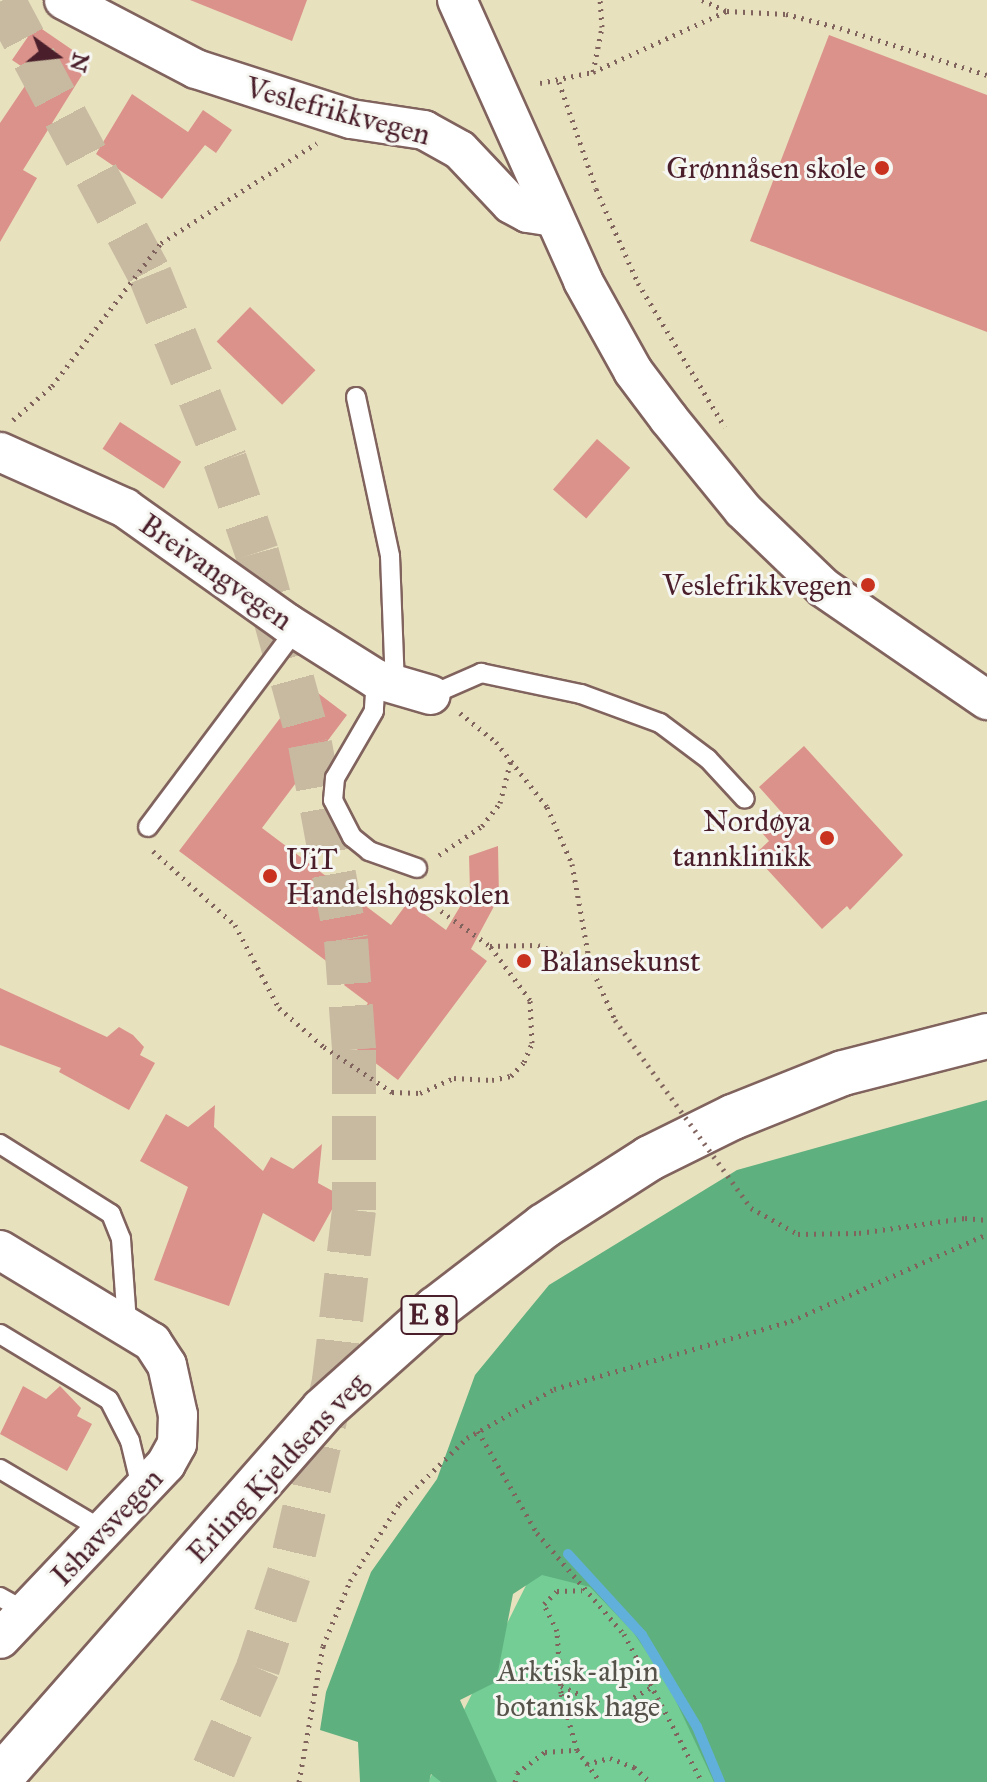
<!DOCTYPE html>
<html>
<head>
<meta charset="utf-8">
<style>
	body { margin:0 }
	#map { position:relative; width:987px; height:1782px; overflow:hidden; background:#e8e1be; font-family:"IM FELL Great Primer",serif }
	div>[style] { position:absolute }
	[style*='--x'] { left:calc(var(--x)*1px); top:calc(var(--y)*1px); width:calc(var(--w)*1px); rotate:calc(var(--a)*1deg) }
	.green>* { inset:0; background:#73cd95 }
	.forest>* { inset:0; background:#5eb07e }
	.stream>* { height:10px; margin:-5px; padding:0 5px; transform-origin:5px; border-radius:5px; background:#61b0db }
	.building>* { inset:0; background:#db928b; transform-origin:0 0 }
	.primary-tunnel>* { height:44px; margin-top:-22px; transform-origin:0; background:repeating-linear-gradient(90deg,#c8baa1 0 44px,transparent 0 66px) }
	.path>* { height:5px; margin-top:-2.5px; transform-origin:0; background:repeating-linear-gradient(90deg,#81635e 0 2px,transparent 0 8px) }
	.roads { filter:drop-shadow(2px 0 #81635e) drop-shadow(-2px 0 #81635e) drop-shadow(0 2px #81635e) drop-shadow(0 -2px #81635e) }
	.service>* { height:18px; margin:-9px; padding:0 9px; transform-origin:9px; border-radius:9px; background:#fff }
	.minor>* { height:38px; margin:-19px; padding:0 19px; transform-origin:19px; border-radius:19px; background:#fff }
	.trunk>* { height:44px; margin:-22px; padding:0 22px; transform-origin:22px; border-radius:22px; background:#fff }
	.path-bridge>* { height:5px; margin-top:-2.5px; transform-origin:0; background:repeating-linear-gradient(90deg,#81635e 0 2px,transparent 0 8px) }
	.dots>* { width:22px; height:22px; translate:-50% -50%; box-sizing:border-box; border:4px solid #f6f6f2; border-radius:50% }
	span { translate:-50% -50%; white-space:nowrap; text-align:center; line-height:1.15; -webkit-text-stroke:6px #f6f6f2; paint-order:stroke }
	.shield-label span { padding:2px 6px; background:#f6f6f2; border:2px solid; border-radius:6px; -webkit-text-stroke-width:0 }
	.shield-label { font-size:28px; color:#4a1f2b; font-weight:700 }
	.street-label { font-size:30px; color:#4a1f2b }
	.poi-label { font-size:30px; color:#4a1f2b }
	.right { translate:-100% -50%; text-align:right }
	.left { translate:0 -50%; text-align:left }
	.park-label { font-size:30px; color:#56534b }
	.north { position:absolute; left:16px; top:16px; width:80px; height:80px; -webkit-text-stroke:6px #f6f6f2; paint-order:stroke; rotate:105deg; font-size:22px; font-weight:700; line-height:32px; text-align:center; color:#4a1f2b }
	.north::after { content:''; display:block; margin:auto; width:28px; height:36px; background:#4a1f2b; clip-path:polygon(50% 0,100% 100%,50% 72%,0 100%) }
</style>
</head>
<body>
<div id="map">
	<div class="green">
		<div style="clip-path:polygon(560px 1517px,764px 1782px,428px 1782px)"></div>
	</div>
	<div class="forest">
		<div style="clip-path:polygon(987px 1100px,987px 1782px,714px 1782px,666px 1680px,633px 1632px,590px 1587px,542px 1575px,513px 1594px,496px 1682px,460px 1700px,497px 1782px,441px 1782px,431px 1774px,429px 1782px,360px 1782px,358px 1742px,320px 1730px,326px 1692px,371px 1572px,437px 1479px,475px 1375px,549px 1285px,737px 1170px)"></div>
	</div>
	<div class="stream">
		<div style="--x:568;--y:1554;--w:110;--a:47.6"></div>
		<div style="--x:642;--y:1635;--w:107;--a:59.1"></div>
		<div style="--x:697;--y:1727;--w:60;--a:67.3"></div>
	</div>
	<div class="building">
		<div style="clip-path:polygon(190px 0,307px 0,292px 41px)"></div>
		<div style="clip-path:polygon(36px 25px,90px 62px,23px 170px,37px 178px,0 242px,0 123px,33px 74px,12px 60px)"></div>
		<div style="clip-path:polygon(829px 35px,987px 95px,987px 332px,750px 241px)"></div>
		<div style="clip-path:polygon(132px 94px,188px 132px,203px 110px,232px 130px,216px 153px,205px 145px,162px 199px,96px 154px)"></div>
		<div style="left:250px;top:307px;width:91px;height:48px;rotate:44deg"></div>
		<div style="left:120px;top:422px;width:73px;height:32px;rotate:33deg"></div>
		<div style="left:597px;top:439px;width:44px;height:67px;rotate:41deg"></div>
		<div style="clip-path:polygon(306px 684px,347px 715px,262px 828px,391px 925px,408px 902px,446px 930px,470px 890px,469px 856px,498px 846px,499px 897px,471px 949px,487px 961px,398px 1080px,342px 1038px,368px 1003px,344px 985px,349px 978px,179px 851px)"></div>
		<div style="clip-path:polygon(804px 746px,903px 855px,850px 910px,847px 906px,822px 929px,754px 855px,769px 841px,763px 834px,784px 815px,759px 787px)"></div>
		<div style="clip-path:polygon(0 988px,107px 1037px,119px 1027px,133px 1035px,144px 1047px,140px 1055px,155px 1063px,129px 1110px,59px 1072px,61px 1068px,0 1045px)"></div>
		<div style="clip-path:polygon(215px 1105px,214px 1127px,263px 1171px,271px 1157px,293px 1169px,322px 1144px,318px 1183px,340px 1195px,314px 1242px,263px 1213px,229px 1306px,154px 1280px,188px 1187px,140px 1161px,166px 1114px,188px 1127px)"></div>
		<div style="clip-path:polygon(23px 1386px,46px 1399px,60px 1386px,81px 1408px,77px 1416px,92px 1424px,67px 1471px,0 1434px)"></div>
	</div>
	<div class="primary-tunnel">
		<div style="--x:3;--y:0;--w:312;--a:61.9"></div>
		<div style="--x:150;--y:275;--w:200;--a:67.9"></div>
		<div style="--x:225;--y:460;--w:98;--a:71"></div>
		<div style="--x:257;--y:553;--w:198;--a:74.5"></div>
		<div style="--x:310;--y:744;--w:199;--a:79.6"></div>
		<div style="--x:346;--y:940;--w:110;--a:85.8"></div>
		<div style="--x:354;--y:1050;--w:160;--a:90"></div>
		<div style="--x:354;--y:1210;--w:172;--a:96.7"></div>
		<div style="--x:334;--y:1381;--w:198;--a:103.1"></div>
		<div style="--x:289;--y:1574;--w:99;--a:108.3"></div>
		<div style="--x:258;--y:1668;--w:124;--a:113.7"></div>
	</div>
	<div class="path">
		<div style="--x:702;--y:0;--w:27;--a:24"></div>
		<div style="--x:727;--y:11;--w:59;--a:2.9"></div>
		<div style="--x:786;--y:14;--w:56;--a:14.5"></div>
		<div style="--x:840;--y:28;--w:154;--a:17.7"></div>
		<div style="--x:593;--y:72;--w:46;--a:-78.7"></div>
		<div style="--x:602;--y:27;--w:27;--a:-94"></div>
		<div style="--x:559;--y:82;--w:113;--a:70.9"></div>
		<div style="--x:596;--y:189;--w:103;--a:65.9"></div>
		<div style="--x:638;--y:283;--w:168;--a:58.9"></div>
		<div style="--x:540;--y:83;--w:54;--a:-11.7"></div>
		<div style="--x:593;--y:72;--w:147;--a:-24.5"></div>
		<div style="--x:13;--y:420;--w:52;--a:-41.1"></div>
		<div style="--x:52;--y:386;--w:180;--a:-52.7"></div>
		<div style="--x:161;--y:243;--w:185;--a:-32.7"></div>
		<div style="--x:460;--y:713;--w:46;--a:38.9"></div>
		<div style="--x:496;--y:742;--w:83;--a:51.9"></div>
		<div style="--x:547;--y:807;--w:62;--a:66.3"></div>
		<div style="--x:572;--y:864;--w:102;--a:79.8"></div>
		<div style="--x:590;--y:964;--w:61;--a:65.9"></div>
		<div style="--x:153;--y:851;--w:110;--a:42.1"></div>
		<div style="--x:235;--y:925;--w:94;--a:62.1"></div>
		<div style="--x:279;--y:1008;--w:60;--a:40.9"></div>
		<div style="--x:324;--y:1047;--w:82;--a:33.5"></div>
		<div style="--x:392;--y:1092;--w:28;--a:2"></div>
		<div style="--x:420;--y:1093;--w:37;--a:-24"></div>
		<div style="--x:454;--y:1078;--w:38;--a:3"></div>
		<div style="--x:492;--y:1080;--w:19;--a:-12"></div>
		<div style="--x:511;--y:1076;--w:19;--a:-47"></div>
		<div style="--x:524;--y:1062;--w:21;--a:-67"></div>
		<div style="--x:532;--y:1043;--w:43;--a:-92.7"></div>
		<div style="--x:530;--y:1000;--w:67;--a:-126.5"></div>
		<div style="--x:439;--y:855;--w:52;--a:-34"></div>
		<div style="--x:482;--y:826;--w:29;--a:-52"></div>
		<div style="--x:500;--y:803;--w:44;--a:-75.7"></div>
		<div style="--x:429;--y:890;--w:24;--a:60"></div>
		<div style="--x:441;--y:911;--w:60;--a:35.5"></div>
		<div style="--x:490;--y:946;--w:48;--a:-1.2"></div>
		<div style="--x:538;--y:945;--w:55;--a:20.1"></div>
		<div style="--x:859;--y:1233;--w:107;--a:-8.1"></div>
		<div style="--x:965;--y:1218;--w:22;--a:5"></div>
		<div style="--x:478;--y:1431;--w:118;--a:60"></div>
		<div style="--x:537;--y:1533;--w:133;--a:49.3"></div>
		<div style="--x:624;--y:1634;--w:167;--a:62.2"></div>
		<div style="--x:561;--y:1686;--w:57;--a:23.9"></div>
		<div style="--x:613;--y:1709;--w:48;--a:-29.7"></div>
		<div style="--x:577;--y:1750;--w:59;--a:-105.7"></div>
		<div style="--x:561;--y:1693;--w:62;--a:-93.7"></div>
		<div style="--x:557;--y:1631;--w:30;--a:-116"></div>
		<div style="--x:544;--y:1604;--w:18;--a:-45"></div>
		<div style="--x:557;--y:1591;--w:25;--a:-2"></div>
		<div style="--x:587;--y:1764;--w:24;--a:-15"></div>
		<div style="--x:610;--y:1758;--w:26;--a:21"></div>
		<div style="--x:634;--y:1767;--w:22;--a:43"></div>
		<div style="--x:299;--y:1782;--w:138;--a:-80"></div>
		<div style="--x:323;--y:1646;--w:70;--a:-67.4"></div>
		<div style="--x:350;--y:1581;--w:91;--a:-57.5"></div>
		<div style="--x:399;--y:1504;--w:95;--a:-44.1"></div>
		<div style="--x:467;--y:1438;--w:100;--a:-29.4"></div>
		<div style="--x:554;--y:1389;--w:247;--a:-16"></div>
		<div style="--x:791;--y:1321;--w:214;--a:-23.9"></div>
		<div style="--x:515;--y:1782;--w:9;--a:-77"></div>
		<div style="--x:517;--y:1773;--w:35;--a:-37"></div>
		<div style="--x:545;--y:1752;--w:32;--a:-4"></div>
		<div style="--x:577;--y:1750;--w:39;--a:54"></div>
	</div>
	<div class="roads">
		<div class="service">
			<div style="--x:356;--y:397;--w:163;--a:77.9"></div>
			<div style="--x:390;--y:556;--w:128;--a:87.8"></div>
			<div style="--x:376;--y:679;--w:32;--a:94"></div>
			<div style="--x:374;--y:711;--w:78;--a:120.2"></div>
			<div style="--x:335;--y:778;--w:22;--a:95"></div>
			<div style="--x:333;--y:800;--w:42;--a:62.8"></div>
			<div style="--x:352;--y:837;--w:22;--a:39"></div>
			<div style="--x:369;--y:851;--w:51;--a:19.5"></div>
			<div style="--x:431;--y:695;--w:55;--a:-23.7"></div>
			<div style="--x:481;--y:673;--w:102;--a:11.9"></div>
			<div style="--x:581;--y:694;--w:84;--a:20.2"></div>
			<div style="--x:660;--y:723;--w:60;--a:36.9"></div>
			<div style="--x:708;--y:759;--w:54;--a:47.2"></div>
			<div style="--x:148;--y:827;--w:247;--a:-53.2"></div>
			<div style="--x:0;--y:1144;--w:131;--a:32.2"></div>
			<div style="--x:111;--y:1214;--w:27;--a:68"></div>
			<div style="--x:121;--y:1239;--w:84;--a:85.9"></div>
			<div style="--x:0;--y:1334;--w:127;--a:31.2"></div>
			<div style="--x:109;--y:1400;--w:46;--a:62.9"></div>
			<div style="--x:130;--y:1441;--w:51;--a:76.5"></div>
			<div style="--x:0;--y:1469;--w:123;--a:30.7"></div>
			<div style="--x:0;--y:1597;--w:31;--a:29"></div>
		</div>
		<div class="minor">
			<div style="--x:64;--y:0;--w:149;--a:27.6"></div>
			<div style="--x:196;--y:69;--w:163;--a:17.9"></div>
			<div style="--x:351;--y:119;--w:74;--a:8.6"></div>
			<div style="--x:424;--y:130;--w:41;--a:29.1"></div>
			<div style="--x:460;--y:150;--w:74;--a:46.6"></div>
			<div style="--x:511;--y:204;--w:19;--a:28"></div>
			<div style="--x:528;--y:213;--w:26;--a:9"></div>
			<div style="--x:457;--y:0;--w:308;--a:65.8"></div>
			<div style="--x:583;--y:281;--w:103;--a:60.9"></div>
			<div style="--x:633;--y:371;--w:60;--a:53.1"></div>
			<div style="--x:669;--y:419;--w:117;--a:50.9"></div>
			<div style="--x:743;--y:510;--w:112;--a:43.9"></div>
			<div style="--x:824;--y:588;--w:198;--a:34.5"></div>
			<div style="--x:0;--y:452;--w:137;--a:24.1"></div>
			<div style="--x:125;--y:508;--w:199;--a:35.4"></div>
			<div style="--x:287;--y:623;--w:105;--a:32.2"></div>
			<div style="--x:376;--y:679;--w:57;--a:16.2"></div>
			<div style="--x:0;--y:1250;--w:178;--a:31.2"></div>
			<div style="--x:152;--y:1342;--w:27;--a:57"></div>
			<div style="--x:167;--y:1365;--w:51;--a:77.6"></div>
			<div style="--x:178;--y:1415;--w:29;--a:92"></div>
			<div style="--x:177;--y:1444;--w:23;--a:119"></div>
			<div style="--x:166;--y:1464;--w:241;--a:133.5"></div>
		</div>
		<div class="trunk">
			<div style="--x:0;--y:1778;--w:490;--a:-48.7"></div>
			<div style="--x:323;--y:1410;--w:152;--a:-41.8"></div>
			<div style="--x:436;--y:1309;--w:136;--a:-37.5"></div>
			<div style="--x:544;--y:1226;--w:126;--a:-32.7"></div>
			<div style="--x:650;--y:1158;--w:93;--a:-26.3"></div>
			<div style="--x:733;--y:1117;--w:118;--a:-21.8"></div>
			<div style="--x:843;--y:1073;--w:149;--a:-14.4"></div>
		</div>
	</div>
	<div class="path-bridge">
		<div style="--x:615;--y:1020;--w:232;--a:54.1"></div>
		<div style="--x:751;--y:1208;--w:54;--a:29"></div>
		<div style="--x:798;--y:1234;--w:61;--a:-0.9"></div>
	</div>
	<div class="dots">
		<div style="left:882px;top:168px;background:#c8321e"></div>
		<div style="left:868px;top:585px;background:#c8321e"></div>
		<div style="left:827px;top:838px;background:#c8321e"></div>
		<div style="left:270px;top:876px;background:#c8321e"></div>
		<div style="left:524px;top:961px;background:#c8321e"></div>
	</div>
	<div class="shield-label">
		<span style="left:429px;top:1315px">E 8</span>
	</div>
	<div class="street-label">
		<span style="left:338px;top:111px;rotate:15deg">Veslefrikkvegen</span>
		<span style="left:216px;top:572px;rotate:35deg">Breivangvegen</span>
		<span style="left:277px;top:1468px;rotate:-47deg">Erling Kjeldsens veg</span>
		<span style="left:107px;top:1527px;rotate:-47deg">Ishavsvegen</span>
	</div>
	<div class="poi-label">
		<span class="right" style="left:866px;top:168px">Grønnåsen skole</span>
		<span class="right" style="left:852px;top:585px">Veslefrikkvegen</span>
		<span class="right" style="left:811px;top:838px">Nordøya<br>tannklinikk</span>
		<span class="left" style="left:286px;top:876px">UiT<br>Handelshøgskolen</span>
		<span class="left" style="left:540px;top:961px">Balansekunst</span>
	</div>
	<div class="park-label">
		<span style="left:578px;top:1688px">Arktisk-alpin<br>botanisk hage</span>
	</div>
	<div class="north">N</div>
</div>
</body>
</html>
